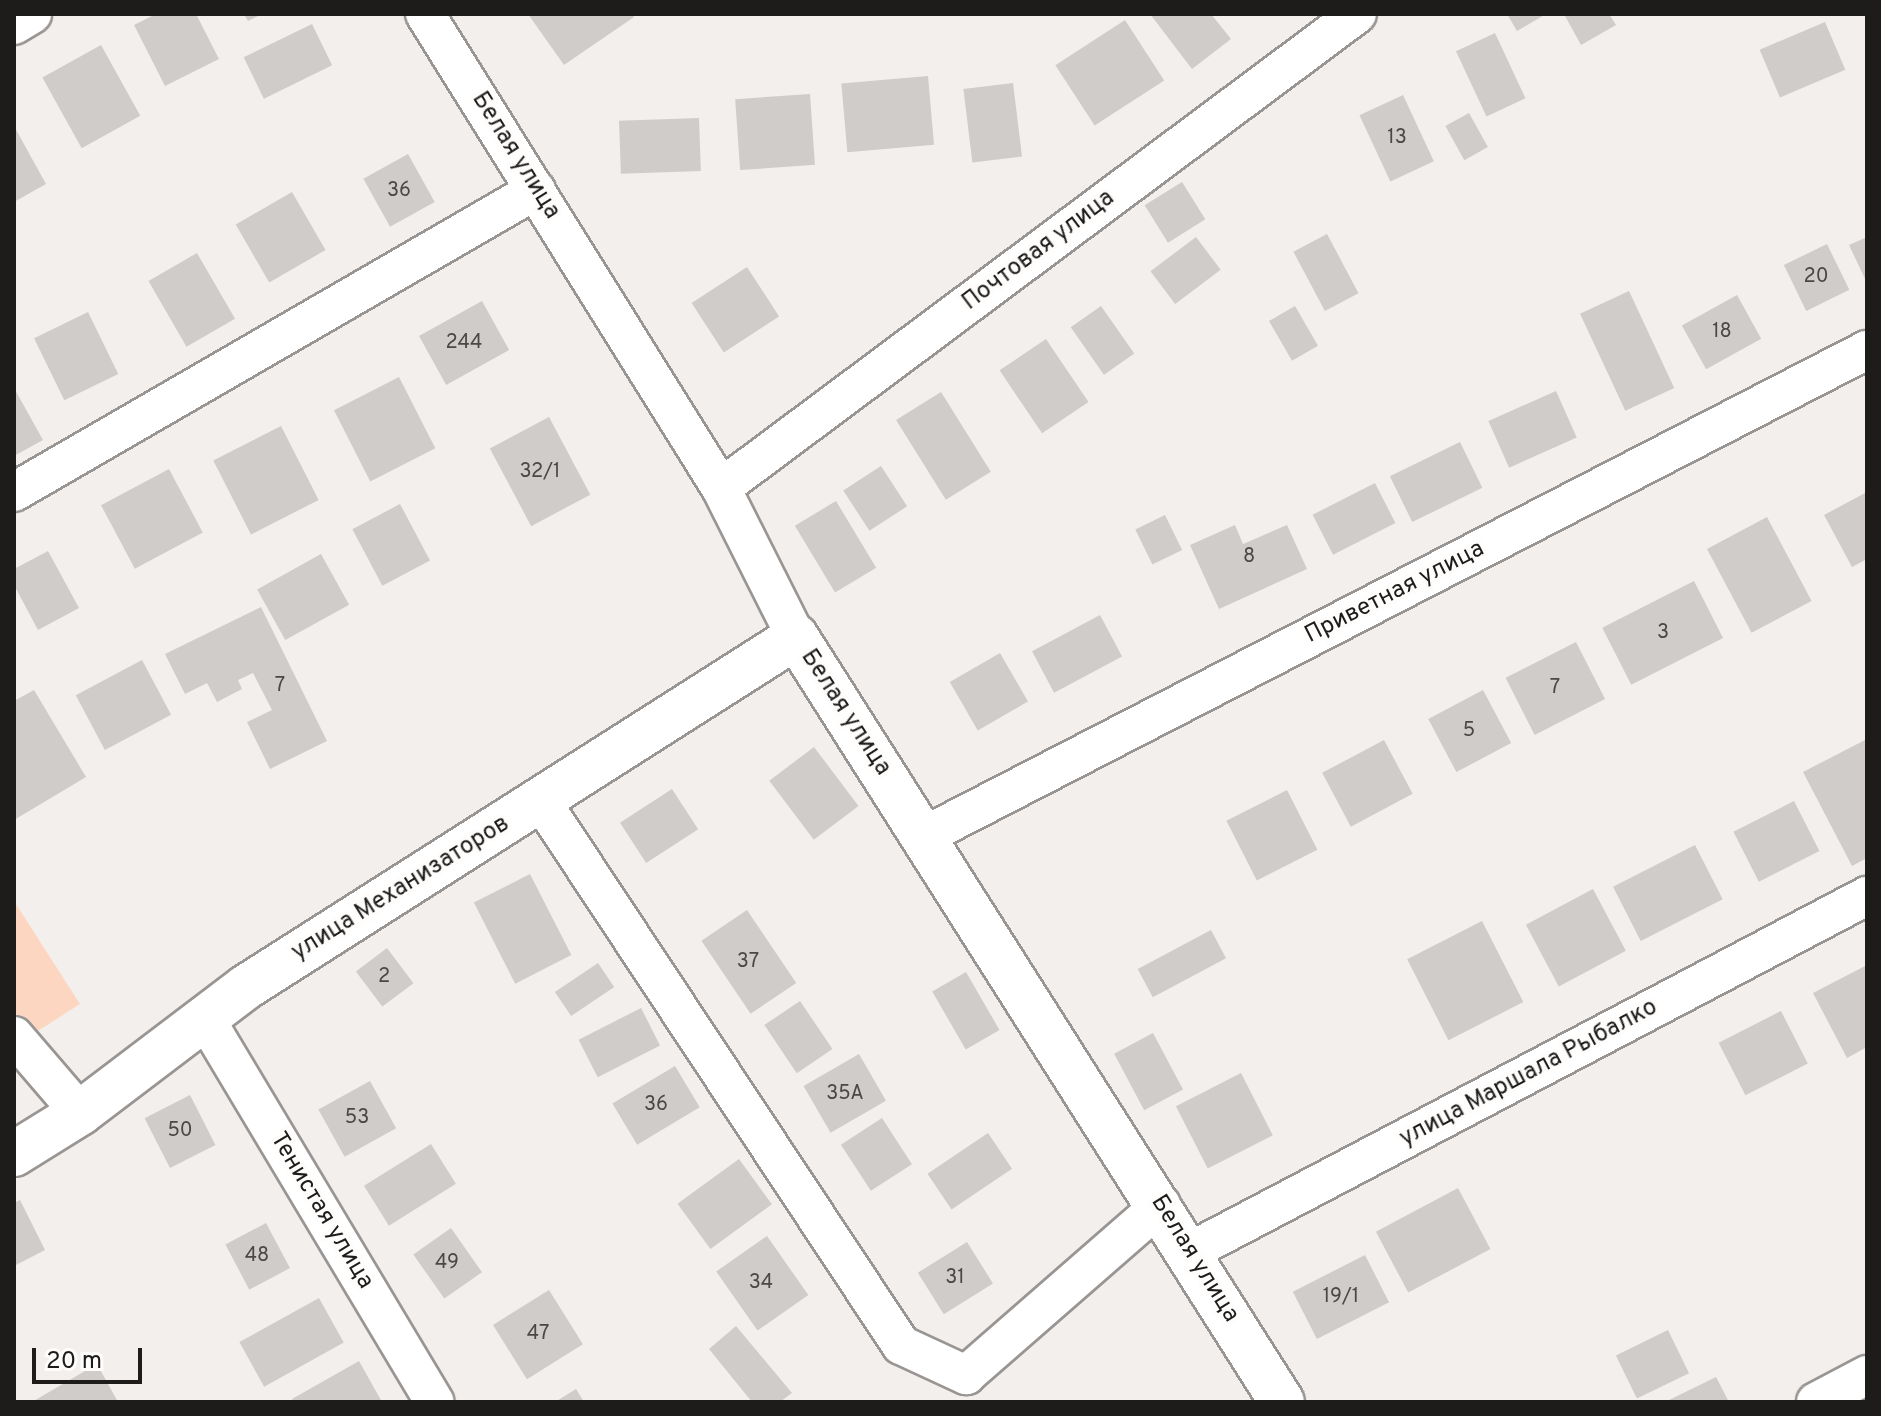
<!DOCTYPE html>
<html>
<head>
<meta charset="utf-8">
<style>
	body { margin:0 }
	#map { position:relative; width:1881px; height:1416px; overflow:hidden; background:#f3efec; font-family:Overpass,sans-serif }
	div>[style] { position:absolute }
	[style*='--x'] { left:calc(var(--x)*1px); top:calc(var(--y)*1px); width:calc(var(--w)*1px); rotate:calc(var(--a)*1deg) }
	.green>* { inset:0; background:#fcd6c1 }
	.building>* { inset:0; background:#cfccc9; transform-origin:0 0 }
	.roads { filter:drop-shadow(2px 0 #999593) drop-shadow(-2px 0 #999593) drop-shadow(0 2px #999593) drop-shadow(0 -2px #999593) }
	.street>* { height:38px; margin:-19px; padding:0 19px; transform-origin:19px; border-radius:19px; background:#fff }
	.secondary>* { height:44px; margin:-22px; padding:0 22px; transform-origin:22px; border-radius:22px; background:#fff }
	span { translate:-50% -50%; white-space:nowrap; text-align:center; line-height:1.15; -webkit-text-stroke:8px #fefdfc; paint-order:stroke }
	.number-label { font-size:20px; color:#4a4846 }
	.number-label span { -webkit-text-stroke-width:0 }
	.street-label { font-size:24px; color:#1d1c1b }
	.frame { position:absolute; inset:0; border:16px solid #1d1c1b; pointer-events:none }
	.scale { position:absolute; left:32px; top:1348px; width:110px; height:36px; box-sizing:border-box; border:4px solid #1d1c1b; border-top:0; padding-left:10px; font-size:24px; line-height:28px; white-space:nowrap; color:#1d1c1b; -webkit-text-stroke:6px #fefdfc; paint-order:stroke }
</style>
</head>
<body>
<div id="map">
	<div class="green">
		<div style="clip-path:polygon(14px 901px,80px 1004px,30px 1036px,14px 1012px)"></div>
	</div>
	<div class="building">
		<div style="clip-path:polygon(156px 14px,196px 14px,219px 59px,165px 86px,134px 25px)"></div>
		<div style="clip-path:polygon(244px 14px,262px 14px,248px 21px)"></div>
		<div style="clip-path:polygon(528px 14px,632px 14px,634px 17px,564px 65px)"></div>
		<div style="clip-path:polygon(1150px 14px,1211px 14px,1231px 39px,1192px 69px)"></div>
		<div style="clip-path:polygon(1507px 14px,1546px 14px,1517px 31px)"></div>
		<div style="clip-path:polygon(1564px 14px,1609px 14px,1616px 25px,1581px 45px)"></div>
		<div style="left:1125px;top:20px;width:72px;height:83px;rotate:57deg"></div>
		<div style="left:1825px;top:22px;width:52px;height:71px;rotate:67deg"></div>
		<div style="left:312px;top:24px;width:46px;height:76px;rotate:64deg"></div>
		<div style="left:1495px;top:33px;width:72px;height:43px;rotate:65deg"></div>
		<div style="left:101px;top:45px;width:81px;height:67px;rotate:61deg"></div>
		<div style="left:928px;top:76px;width:69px;height:87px;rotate:85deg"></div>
		<div style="left:1013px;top:83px;width:74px;height:50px;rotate:83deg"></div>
		<div style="left:810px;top:94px;width:71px;height:75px;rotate:86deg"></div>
		<div style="left:1403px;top:95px;width:73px;height:48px;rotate:65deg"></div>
		<div style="left:1469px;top:113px;width:39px;height:27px;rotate:61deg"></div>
		<div style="left:699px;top:118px;width:53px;height:80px;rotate:88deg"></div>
		<div style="clip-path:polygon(14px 126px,46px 184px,14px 202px)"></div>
		<div style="left:408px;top:154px;width:55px;height:51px;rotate:61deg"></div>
		<div style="left:1182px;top:182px;width:44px;height:44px;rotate:58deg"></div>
		<div style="left:292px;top:192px;width:67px;height:65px;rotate:60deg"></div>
		<div style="left:1327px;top:234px;width:67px;height:38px;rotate:62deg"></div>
		<div style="left:1196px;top:237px;width:41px;height:57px;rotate:53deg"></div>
		<div style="clip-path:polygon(1867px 237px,1867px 283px,1849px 245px)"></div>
		<div style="left:1827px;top:244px;width:51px;height:48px;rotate:64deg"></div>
		<div style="left:197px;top:253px;width:76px;height:56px;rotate:60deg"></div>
		<div style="left:747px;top:267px;width:59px;height:66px;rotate:57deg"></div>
		<div style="left:1629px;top:291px;width:107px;height:54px;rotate:65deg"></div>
		<div style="left:1737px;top:295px;width:50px;height:63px;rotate:61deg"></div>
		<div style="left:482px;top:301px;width:56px;height:72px;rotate:61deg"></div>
		<div style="left:1101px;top:306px;width:58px;height:37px;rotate:55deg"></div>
		<div style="left:1295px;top:306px;width:46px;height:30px;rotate:60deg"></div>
		<div style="left:88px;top:312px;width:69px;height:60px;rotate:64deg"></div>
		<div style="left:1046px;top:339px;width:76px;height:56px;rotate:56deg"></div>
		<div style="left:399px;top:377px;width:80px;height:73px;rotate:63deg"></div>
		<div style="clip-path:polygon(14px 388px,43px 440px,14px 456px)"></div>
		<div style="left:1556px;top:391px;width:51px;height:74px;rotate:66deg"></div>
		<div style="left:941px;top:392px;width:94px;height:53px;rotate:58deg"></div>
		<div style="left:549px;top:417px;width:88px;height:67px;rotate:62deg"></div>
		<div style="left:281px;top:426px;width:83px;height:76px;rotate:63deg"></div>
		<div style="left:1460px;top:442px;width:51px;height:78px;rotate:64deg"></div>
		<div style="left:881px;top:466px;width:48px;height:45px;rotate:57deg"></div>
		<div style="left:169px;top:469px;width:72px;height:77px;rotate:62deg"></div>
		<div style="left:1375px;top:483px;width:45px;height:70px;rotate:63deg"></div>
		<div style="clip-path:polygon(1867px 492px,1867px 559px,1852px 567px,1824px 515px)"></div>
		<div style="left:836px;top:501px;width:78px;height:48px;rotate:59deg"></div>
		<div style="left:400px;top:504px;width:64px;height:54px;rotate:62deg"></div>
		<div style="left:1165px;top:515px;width:39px;height:33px;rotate:64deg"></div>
		<div style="left:1767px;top:517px;width:95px;height:68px;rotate:62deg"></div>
		<div style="clip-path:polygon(1235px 525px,1243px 544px,1287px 525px,1307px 569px,1219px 609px,1190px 545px)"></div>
		<div style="clip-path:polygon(48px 551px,79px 608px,38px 630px,14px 585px,14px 569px)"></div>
		<div style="left:321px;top:554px;width:58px;height:73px;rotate:61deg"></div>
		<div style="left:1694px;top:581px;width:64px;height:103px;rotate:63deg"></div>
		<div style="clip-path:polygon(261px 607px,327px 741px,270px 769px,247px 722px,272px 710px,253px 673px,238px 680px,242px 689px,217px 702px,207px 683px,185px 694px,165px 654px)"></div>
		<div style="left:1100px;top:615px;width:47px;height:77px;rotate:62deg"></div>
		<div style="left:1576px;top:642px;width:64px;height:79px;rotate:63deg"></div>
		<div style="left:1000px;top:653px;width:56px;height:58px;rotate:60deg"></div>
		<div style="left:142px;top:660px;width:62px;height:75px;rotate:62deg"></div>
		<div style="clip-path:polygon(34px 690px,86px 777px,14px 820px,14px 701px)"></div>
		<div style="left:1483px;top:690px;width:60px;height:62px;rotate:62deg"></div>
		<div style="left:1384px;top:740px;width:61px;height:70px;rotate:62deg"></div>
		<div style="clip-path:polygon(1865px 740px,1867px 858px,1852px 866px,1803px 772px)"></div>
		<div style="left:814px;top:747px;width:74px;height:56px;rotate:53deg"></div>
		<div style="left:672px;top:789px;width:48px;height:62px;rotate:57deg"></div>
		<div style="left:1287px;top:790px;width:67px;height:68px;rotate:63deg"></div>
		<div style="left:1794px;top:801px;width:56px;height:68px;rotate:63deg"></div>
		<div style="left:1695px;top:845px;width:61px;height:92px;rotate:63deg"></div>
		<div style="left:530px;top:874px;width:91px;height:63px;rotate:63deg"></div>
		<div style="left:1593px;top:889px;width:70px;height:76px;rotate:62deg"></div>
		<div style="left:747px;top:910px;width:88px;height:55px;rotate:56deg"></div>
		<div style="left:1482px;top:921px;width:91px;height:84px;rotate:63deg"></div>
		<div style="left:1211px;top:930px;width:32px;height:83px;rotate:62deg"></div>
		<div style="left:387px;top:948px;width:44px;height:39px;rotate:53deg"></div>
		<div style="left:598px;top:963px;width:29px;height:52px;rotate:56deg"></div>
		<div style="clip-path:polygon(1867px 965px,1867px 1047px,1847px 1058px,1813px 993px)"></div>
		<div style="left:966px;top:972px;width:67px;height:39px;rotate:60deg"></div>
		<div style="left:800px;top:1001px;width:58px;height:43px;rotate:56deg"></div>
		<div style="left:641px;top:1008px;width:42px;height:70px;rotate:63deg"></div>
		<div style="left:1781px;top:1011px;width:59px;height:70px;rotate:63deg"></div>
		<div style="left:1153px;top:1033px;width:64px;height:44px;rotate:62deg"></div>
		<div style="left:859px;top:1054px;width:54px;height:64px;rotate:60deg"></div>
		<div style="left:675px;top:1066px;width:48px;height:73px;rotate:59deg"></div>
		<div style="left:1241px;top:1073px;width:70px;height:73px;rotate:63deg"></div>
		<div style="left:370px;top:1081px;width:54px;height:59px;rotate:61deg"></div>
		<div style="left:190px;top:1095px;width:56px;height:51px;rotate:63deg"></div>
		<div style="left:882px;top:1118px;width:55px;height:49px;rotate:57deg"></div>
		<div style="left:988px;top:1133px;width:43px;height:73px;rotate:56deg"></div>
		<div style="left:431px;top:1144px;width:47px;height:79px;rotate:58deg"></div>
		<div style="left:739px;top:1159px;width:56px;height:76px;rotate:54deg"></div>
		<div style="left:1458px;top:1188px;width:69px;height:93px;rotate:62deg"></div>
		<div style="clip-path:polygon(20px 1200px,45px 1250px,14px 1266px,14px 1203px)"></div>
		<div style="left:266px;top:1223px;width:51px;height:46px;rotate:62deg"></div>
		<div style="left:451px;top:1228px;width:54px;height:46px;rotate:55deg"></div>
		<div style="left:767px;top:1236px;width:72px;height:62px;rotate:55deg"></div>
		<div style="left:967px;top:1242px;width:49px;height:58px;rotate:58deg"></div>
		<div style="left:1365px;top:1255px;width:53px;height:81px;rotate:63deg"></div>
		<div style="left:549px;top:1290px;width:64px;height:66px;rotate:58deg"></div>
		<div style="left:319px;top:1298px;width:51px;height:91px;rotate:61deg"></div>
		<div style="clip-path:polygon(736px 1326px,792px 1393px,780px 1402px,752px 1402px,709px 1349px)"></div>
		<div style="left:1668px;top:1330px;width:48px;height:58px;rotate:64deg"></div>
		<div style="clip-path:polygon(359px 1361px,382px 1402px,294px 1402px,292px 1399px)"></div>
		<div style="clip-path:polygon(97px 1364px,118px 1402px,32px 1402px)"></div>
		<div style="clip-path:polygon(1716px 1377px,1729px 1402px,1665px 1402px)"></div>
		<div style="clip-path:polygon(576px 1389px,584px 1402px,555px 1402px)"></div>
	</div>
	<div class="roads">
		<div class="street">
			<div style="--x:425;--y:14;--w:559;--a:58.02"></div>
			<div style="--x:721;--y:488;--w:167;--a:63.3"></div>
			<div style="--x:14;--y:25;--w:21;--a:-31"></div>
			<div style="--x:721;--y:488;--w:793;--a:-36.7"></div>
			<div style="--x:14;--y:492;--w:603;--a:-30.05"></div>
			<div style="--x:541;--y:801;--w:652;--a:56.5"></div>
			<div style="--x:901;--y:1345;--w:72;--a:24.8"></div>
			<div style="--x:966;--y:1375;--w:259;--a:-41.1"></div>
			<div style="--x:924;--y:836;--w:1061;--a:-27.27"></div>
			<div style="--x:206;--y:1020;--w:445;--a:59.1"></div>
			<div style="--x:14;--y:1036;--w:101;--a:49.4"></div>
			<div style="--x:1191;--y:1251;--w:764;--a:-27.71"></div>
			<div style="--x:1816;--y:1402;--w:58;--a:-27.9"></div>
		</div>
		<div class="secondary">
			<div style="--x:14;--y:1154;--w:78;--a:-31.8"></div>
			<div style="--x:80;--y:1113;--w:208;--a:-37.2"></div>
			<div style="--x:246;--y:987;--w:652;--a:-32.47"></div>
			<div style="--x:796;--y:637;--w:906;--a:57.57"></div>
		</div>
	</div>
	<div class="number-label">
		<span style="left:1397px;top:138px">13</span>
		<span style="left:399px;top:191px">36</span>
		<span style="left:1816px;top:277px">20</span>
		<span style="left:1722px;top:332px">18</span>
		<span style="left:464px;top:343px">244</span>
		<span style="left:540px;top:472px">32/1</span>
		<span style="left:1249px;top:557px">8</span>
		<span style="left:1663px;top:633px">3</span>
		<span style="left:280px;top:686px">7</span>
		<span style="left:1555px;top:688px">7</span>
		<span style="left:1469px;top:731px">5</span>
		<span style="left:748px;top:962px">37</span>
		<span style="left:384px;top:977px">2</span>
		<span style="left:845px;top:1094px">35А</span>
		<span style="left:656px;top:1105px">36</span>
		<span style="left:357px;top:1118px">53</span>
		<span style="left:180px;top:1131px">50</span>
		<span style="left:257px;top:1256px">48</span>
		<span style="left:447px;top:1263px">49</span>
		<span style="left:955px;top:1278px">31</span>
		<span style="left:761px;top:1283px">34</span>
		<span style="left:1341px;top:1297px">19/1</span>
		<span style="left:538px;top:1334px">47</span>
	</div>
	<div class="street-label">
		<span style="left:515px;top:156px;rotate:58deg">Белая улица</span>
		<span style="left:1039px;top:251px;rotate:-37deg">Почтовая улица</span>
		<span style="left:1395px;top:593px;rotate:-27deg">Приветная улица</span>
		<span style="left:845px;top:713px;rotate:57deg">Белая улица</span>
		<span style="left:401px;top:889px;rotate:-32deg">улица Механизаторов</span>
		<span style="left:1529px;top:1074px;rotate:-28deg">улица Маршала Рыбалко</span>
		<span style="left:321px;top:1211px;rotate:59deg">Тенистая улица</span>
		<span style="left:1194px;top:1259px;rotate:58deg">Белая улица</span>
	</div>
	<div class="frame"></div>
	<div class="scale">20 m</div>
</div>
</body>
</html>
